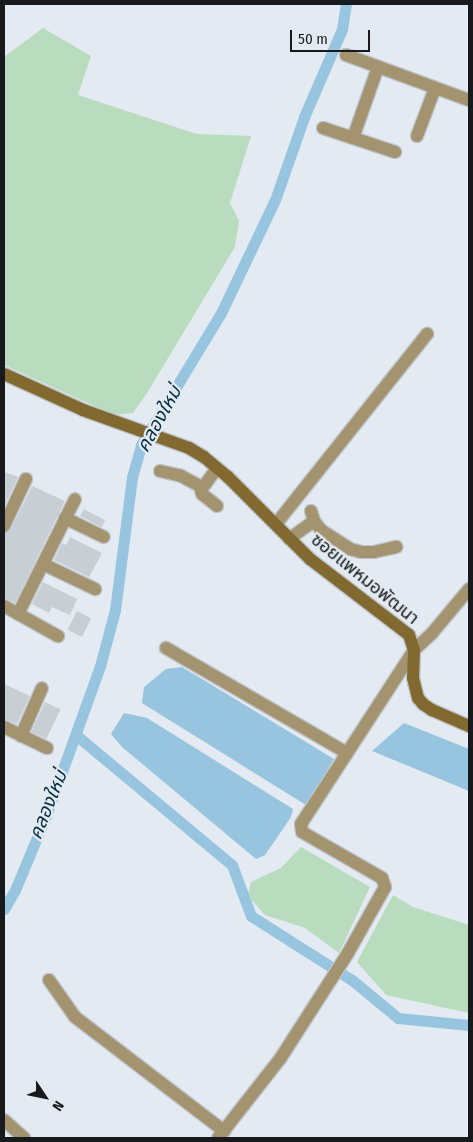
<!DOCTYPE html>
<html>
<head>
<meta charset="utf-8">
<style>
	body { margin:0 }
	#map { position:relative; width:473px; height:1142px; overflow:hidden; background:#e3eaf1; font-family:"Fira Sans Condensed","Noto Sans Thai",sans-serif }
	div>[style] { position:absolute }
	[style*='--x'] { left:calc(var(--x)*1px); top:calc(var(--y)*1px); width:calc(var(--w)*1px); rotate:calc(var(--a)*1deg) }
	.green>* { inset:0; background:#b9dcbf }
	.water>* { inset:0; background:#97c4de }
	.canal>* { height:11px; margin:-5.5px; padding:0 5.5px; transform-origin:5.5px; border-radius:5.5px; background:#97c4de }
	.building>* { inset:0; background:#c7ced4; transform-origin:0 0 }
	.roads { filter:drop-shadow(1px 0 #bec4cb) drop-shadow(-1px 0 #bec4cb) drop-shadow(0 1px #bec4cb) drop-shadow(0 -1px #bec4cb) }
	.street>* { height:12px; margin:-6px; padding:0 6px; transform-origin:6px; border-radius:6px; background:#a3936e }
	.secondary>* { height:12px; margin:-6px; padding:0 6px; transform-origin:6px; border-radius:6px; background:#81692f }
	span { translate:-50% -50%; white-space:nowrap; text-align:center; line-height:1.15; -webkit-text-stroke:4.5px #e3eaf1; paint-order:stroke }
	.street-label { font-size:18px; color:#17191c }
	.water-label { font-size:19px; color:#082f42; font-style:italic }
	.frame { position:absolute; inset:0; border:5px solid #17191c; pointer-events:none }
	.north { position:absolute; left:20px; top:1072px; width:50px; height:50px; -webkit-text-stroke:4px #e3eaf1; paint-order:stroke; rotate:124deg; font-size:14px; font-weight:700; line-height:20px; text-align:center; color:#17191c }
	.north::after { content:''; display:block; margin:auto; width:18px; height:22px; background:#17191c; clip-path:polygon(50% 0,100% 100%,50% 72%,0 100%) }
	.scale { position:absolute; left:290px; top:30px; width:80px; height:22px; box-sizing:border-box; border:2px solid #17191c; border-top:0; padding-left:6px; font-size:15px; line-height:18px; white-space:nowrap; color:#17191c; -webkit-text-stroke:4px #e3eaf1; paint-order:stroke }
</style>
</head>
<body>
<div id="map">
	<div class="green">
		<div style="clip-path:polygon(43px 28px,91px 56px,78px 95px,197px 134px,251px 136px,230px 203px,239px 221px,235px 247px,147px 393px,133px 413px,114px 415px,4px 365px,4px 57px)"></div>
		<div style="clip-path:polygon(301px 847px,370px 887px,339px 953px,305px 928px,265px 915px,248px 896px,251px 882px,281px 868px)"></div>
		<div style="clip-path:polygon(393px 895px,413px 907px,469px 925px,469px 1013px,386px 995px,357px 962px)"></div>
	</div>
	<div class="water">
		<div style="clip-path:polygon(182px 667px,334px 759px,306px 805px,142px 703px,144px 687px,166px 669px)"></div>
		<div style="clip-path:polygon(124px 713px,147px 718px,293px 809px,291px 817px,265px 855px,256px 859px,122px 747px,111px 734px)"></div>
		<div style="clip-path:polygon(404px 723px,469px 749px,469px 791px,372px 751px)"></div>
	</div>
	<div class="canal">
		<div style="--x:76;--y:735;--w:203;--a:39.8"></div>
		<div style="--x:232;--y:865;--w:54;--a:69.6"></div>
		<div style="--x:251;--y:916;--w:120;--a:32.4"></div>
		<div style="--x:352;--y:980;--w:60;--a:39.6"></div>
		<div style="--x:398;--y:1018;--w:71;--a:5.6"></div>
		<div style="--x:4;--y:909;--w:22;--a:-60"></div>
		<div style="--x:15;--y:890;--w:80;--a:-67.3"></div>
		<div style="--x:46;--y:816;--w:159;--a:-70.2"></div>
		<div style="--x:100;--y:666;--w:58;--a:-75"></div>
		<div style="--x:115;--y:610;--w:134;--a:-82.7"></div>
		<div style="--x:132;--y:477;--w:33;--a:-74"></div>
		<div style="--x:141;--y:445;--w:154;--a:-58.8"></div>
		<div style="--x:221;--y:313;--w:125;--a:-64.5"></div>
		<div style="--x:275;--y:200;--w:88;--a:-70.7"></div>
		<div style="--x:304;--y:117;--w:96;--a:-66.6"></div>
		<div style="--x:342;--y:29;--w:25;--a:-81"></div>
	</div>
	<div class="building">
		<div style="clip-path:polygon(4px 472px,18px 477px,4px 507px)"></div>
		<div style="clip-path:polygon(32px 486px,65px 501px,15px 603px,4px 598px,4px 534px,11px 529px)"></div>
		<div style="left:84px;top:509px;width:24px;height:8px;rotate:28deg"></div>
		<div style="clip-path:polygon(70px 537px,102px 553px,89px 577px,54px 560px,62px 543px,66px 545px)"></div>
		<div style="clip-path:polygon(43px 582px,77px 599px,70px 615px,52px 607px,49px 613px,32px 604px)"></div>
		<div style="left:77px;top:611px;width:16px;height:21px;rotate:27deg"></div>
		<div style="clip-path:polygon(4px 684px,30px 696px,17px 724px,4px 719px)"></div>
		<div style="left:45px;top:702px;width:17px;height:33px;rotate:25deg"></div>
	</div>
	<div class="roads">
		<div class="street">
			<div style="--x:346;--y:55;--w:131;--a:20.1"></div>
			<div style="--x:323;--y:128;--w:76;--a:18.4"></div>
			<div style="--x:417;--y:136;--w:51;--a:-69.4"></div>
			<div style="--x:353;--y:138;--w:75;--a:-70.6"></div>
			<div style="--x:160;--y:471;--w:22;--a:13"></div>
			<div style="--x:181;--y:476;--w:24;--a:28"></div>
			<div style="--x:217;--y:506;--w:19;--a:-141"></div>
			<div style="--x:202;--y:494;--w:4;--a:-104"></div>
			<div style="--x:201;--y:490;--w:27;--a:-54"></div>
			<div style="--x:311;--y:511;--w:10;--a:73"></div>
			<div style="--x:314;--y:521;--w:11;--a:52"></div>
			<div style="--x:321;--y:530;--w:35;--a:33"></div>
			<div style="--x:350;--y:549;--w:11;--a:15"></div>
			<div style="--x:361;--y:552;--w:13;--a:0"></div>
			<div style="--x:374;--y:552;--w:23;--a:-13"></div>
			<div style="--x:65;--y:518;--w:43;--a:26"></div>
			<div style="--x:276;--y:524;--w:243;--a:-51.5"></div>
			<div style="--x:4;--y:526;--w:52;--a:-64.9"></div>
			<div style="--x:289;--y:539;--w:31;--a:-36"></div>
			<div style="--x:43;--y:564;--w:58;--a:25.7"></div>
			<div style="--x:4;--y:606;--w:62;--a:29.1"></div>
			<div style="--x:18;--y:614;--w:128;--a:-63.6"></div>
			<div style="--x:166;--y:648;--w:209;--a:30.1"></div>
			<div style="--x:4;--y:727;--w:48;--a:26"></div>
			<div style="--x:21;--y:736;--w:52;--a:-66.4"></div>
			<div style="--x:49;--y:980;--w:45;--a:54.9"></div>
			<div style="--x:75;--y:1017;--w:188;--a:37.4"></div>
			<div style="--x:4;--y:1120;--w:27;--a:42"></div>
			<div style="--x:218;--y:1138;--w:100;--a:-51.9"></div>
			<div style="--x:280;--y:1059;--w:126;--a:-57.3"></div>
			<div style="--x:348;--y:953;--w:76;--a:-60.7"></div>
			<div style="--x:385;--y:887;--w:9;--a:-108"></div>
			<div style="--x:382;--y:878;--w:92;--a:-150.1"></div>
			<div style="--x:302;--y:832;--w:8;--a:-97"></div>
			<div style="--x:301;--y:824;--w:207;--a:-57"></div>
			<div style="--x:414;--y:650;--w:26;--a:-43"></div>
			<div style="--x:433;--y:632;--w:56;--a:-50.1"></div>
		</div>
		<div class="secondary">
			<div style="--x:4;--y:374;--w:87;--a:24.5"></div>
			<div style="--x:83;--y:410;--w:113;--a:19.7"></div>
			<div style="--x:189;--y:448;--w:17;--a:31"></div>
			<div style="--x:204;--y:457;--w:31;--a:40"></div>
			<div style="--x:228;--y:477;--w:116;--a:45"></div>
			<div style="--x:310;--y:559;--w:125;--a:37.5"></div>
			<div style="--x:409;--y:635;--w:16;--a:72"></div>
			<div style="--x:414;--y:650;--w:28;--a:92"></div>
			<div style="--x:413;--y:678;--w:21;--a:76"></div>
			<div style="--x:418;--y:698;--w:8;--a:50"></div>
			<div style="--x:423;--y:704;--w:11;--a:34"></div>
			<div style="--x:432;--y:710;--w:40;--a:23.4"></div>
		</div>
	</div>
	<div class="street-label">
		<span style="left:365px;top:579px;rotate:39deg">ซอยแพหมอพัฒนา</span>
	</div>
	<div class="water-label">
		<span style="left:159px;top:419px;rotate:-61deg">คลองใหม่</span>
		<span style="left:48px;top:805px;rotate:-68deg">คลองใหม่</span>
	</div>
	<div class="frame"></div>
	<div class="north">N</div>
	<div class="scale">50 m</div>
</div>
</body>
</html>
